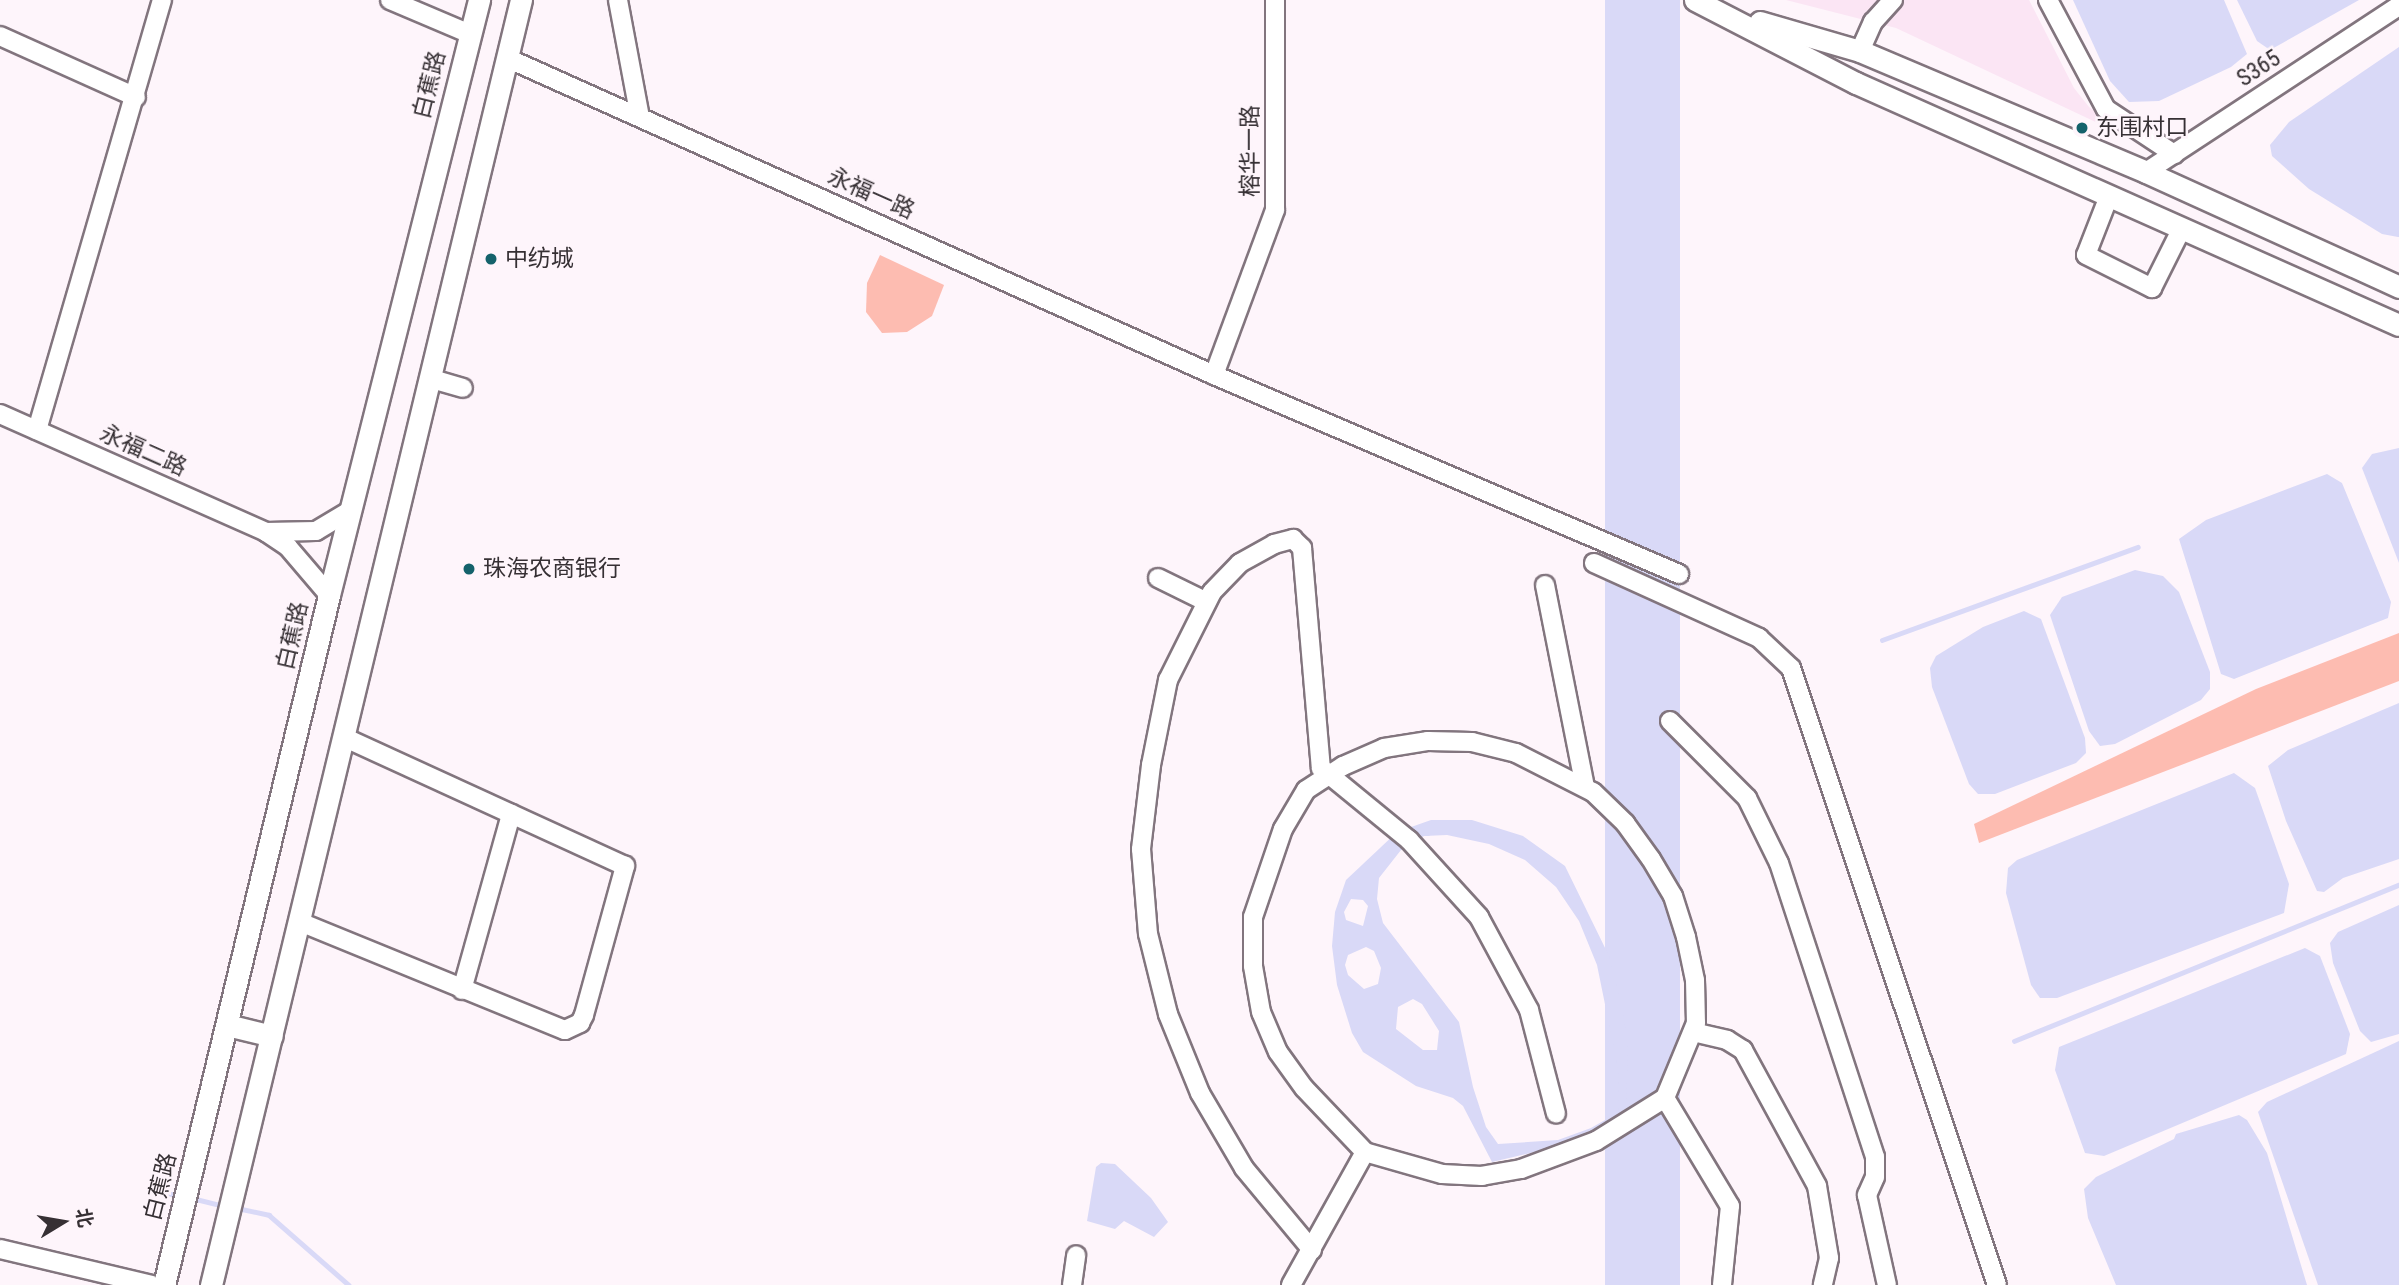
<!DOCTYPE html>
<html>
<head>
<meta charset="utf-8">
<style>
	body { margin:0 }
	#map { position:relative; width:2399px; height:1285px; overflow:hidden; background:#fef5fb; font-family:"Roboto Condensed","Noto Sans SC",sans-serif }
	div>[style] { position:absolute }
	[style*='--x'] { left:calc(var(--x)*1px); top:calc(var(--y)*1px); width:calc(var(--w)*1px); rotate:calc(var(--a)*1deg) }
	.built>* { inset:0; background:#fbe5f4 }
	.green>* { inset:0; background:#fdbcb1 }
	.water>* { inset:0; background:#d9d9f7; transform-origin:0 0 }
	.stream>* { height:4.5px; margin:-2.25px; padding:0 2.25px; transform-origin:2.25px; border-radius:2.25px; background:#d9d9f7 }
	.roads { filter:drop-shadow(2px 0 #82757e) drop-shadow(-2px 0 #82757e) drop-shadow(0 2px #82757e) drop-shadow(0 -2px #82757e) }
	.minor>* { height:18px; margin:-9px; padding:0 9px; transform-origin:9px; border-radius:9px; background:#fff }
	.major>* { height:21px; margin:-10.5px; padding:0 10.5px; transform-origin:10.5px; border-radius:10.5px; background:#fff }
	.dots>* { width:19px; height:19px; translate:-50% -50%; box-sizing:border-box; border:4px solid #fef5fb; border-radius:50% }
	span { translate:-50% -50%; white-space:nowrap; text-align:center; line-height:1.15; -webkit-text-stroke:5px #fef5fb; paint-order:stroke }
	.street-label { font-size:23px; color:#363034 }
	.poi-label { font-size:23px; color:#363034 }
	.left { translate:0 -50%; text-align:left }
	.north { position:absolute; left:28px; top:1187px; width:70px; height:70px; -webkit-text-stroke:5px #fef5fb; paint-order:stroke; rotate:79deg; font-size:19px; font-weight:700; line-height:28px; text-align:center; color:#363034 }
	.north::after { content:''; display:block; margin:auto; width:24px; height:32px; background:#363034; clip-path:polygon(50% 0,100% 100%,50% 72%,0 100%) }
</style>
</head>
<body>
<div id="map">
	<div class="built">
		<div style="clip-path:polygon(1786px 0,2029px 0,2074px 88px,2089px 107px,2138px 142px,1896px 28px)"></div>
	</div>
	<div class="green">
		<div style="clip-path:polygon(880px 255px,944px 285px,932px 316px,907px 332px,882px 333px,866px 312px,867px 283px)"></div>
		<div style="clip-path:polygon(2399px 633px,2399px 681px,1979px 843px,1974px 824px,2256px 689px)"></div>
	</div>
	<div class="water">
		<div style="left:1605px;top:0;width:75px;height:1352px"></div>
		<div style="clip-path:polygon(2073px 0,2224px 0,2247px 54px,2231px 67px,2159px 101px,2129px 102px,2110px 81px)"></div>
		<div style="clip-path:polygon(2237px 0,2359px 0,2270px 50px,2257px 41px)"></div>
		<div style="clip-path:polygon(2399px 47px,2399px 237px,2398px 237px,2382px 234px,2309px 189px,2272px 156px,2270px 145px,2289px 122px)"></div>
		<div style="clip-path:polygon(2399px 448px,2399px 563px,2362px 468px,2372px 454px)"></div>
		<div style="clip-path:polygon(2327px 474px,2342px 483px,2391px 602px,2388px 618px,2249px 673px,2234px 679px,2221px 674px,2179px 539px,2206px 520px)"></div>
		<div style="clip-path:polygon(2135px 570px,2163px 576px,2179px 592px,2210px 672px,2210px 689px,2201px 700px,2115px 744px,2100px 746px,2089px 731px,2050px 615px,2062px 597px)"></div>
		<div style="clip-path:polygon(2024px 611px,2041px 619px,2085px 738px,2086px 753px,2076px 763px,1995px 794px,1978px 794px,1969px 784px,1932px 687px,1930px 668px,1936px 656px,1983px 627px)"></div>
		<div style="clip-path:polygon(2399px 703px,2399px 859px,2343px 878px,2324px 892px,2317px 891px,2286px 821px,2268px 766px,2288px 750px)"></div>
		<div style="clip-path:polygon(2234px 773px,2255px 788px,2289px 884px,2284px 913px,2057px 998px,2040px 998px,2031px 985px,2006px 893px,2008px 868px,2017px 860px)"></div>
		<div style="clip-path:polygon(evenodd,1431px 820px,1472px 820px,1523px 836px,1565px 866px,1609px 956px,1623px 1010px,1628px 1052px,1626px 1108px,1606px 1124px,1548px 1149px,1492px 1162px,1463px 1106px,1453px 1098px,1416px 1086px,1363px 1052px,1352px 1033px,1337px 985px,1332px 946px,1335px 912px,1346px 880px,1397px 832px,1431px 820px,1447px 835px,1489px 844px,1525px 860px,1556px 887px,1579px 921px,1597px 965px,1618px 1068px,1619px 1112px,1591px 1128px,1558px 1140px,1498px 1144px,1486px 1127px,1473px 1087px,1459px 1022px,1383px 923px,1377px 899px,1379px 878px,1401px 850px,1424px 836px,1447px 835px,1431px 820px,1351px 899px,1363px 900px,1368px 906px,1363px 926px,1346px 920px,1344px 912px,1351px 899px,1431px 820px,1366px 947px,1374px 951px,1381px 968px,1378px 984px,1364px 989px,1348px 975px,1345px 965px,1348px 955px,1366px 947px,1431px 820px,1413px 999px,1422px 1004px,1439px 1031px,1437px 1050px,1423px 1050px,1396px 1029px,1398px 1007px,1413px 999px)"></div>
		<div style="clip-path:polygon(2399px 905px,2399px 1034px,2371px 1042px,2360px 1031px,2333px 963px,2330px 943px,2338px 932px)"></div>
		<div style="clip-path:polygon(2305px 948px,2320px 956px,2350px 1034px,2346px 1054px,2104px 1156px,2085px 1153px,2055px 1070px,2059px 1047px)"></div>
		<div style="clip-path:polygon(2399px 1041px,2399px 1285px,2318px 1285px,2258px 1112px,2267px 1102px)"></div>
		<div style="clip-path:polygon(2239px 1115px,2247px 1120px,2267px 1153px,2307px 1285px,2116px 1285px,2088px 1218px,2084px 1189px,2096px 1177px,2174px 1139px,2176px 1134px)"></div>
		<div style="clip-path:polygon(1101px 1163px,1115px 1164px,1151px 1198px,1168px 1222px,1154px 1237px,1124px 1221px,1115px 1229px,1087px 1221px,1096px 1167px)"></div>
	</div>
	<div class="stream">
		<div style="--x:1882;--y:640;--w:272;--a:-20"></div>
		<div style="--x:2014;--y:1041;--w:415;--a:-22.1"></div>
		<div style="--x:150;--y:1189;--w:31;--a:13"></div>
		<div style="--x:192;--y:1198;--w:34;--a:14"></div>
		<div style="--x:237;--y:1208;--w:33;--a:12"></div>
		<div style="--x:269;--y:1215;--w:106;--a:41.2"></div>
	</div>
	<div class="roads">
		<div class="minor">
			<div style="--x:390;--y:0;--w:87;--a:23"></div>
			<div style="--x:618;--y:0;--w:119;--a:79.4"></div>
			<div style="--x:2048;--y:0;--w:123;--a:62"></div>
			<div style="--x:2106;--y:109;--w:82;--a:33.5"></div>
			<div style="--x:0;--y:36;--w:149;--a:24.2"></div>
			<div style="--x:1860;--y:51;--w:32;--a:-66"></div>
			<div style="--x:1873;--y:22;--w:30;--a:-48"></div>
			<div style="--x:507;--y:58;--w:775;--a:24.15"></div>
			<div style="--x:1214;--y:375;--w:506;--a:23.17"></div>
			<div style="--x:2146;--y:172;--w:303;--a:-33.3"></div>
			<div style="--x:2109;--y:196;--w:63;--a:111.3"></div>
			<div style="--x:2086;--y:255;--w:74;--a:26.6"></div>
			<div style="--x:2152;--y:288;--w:67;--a:-63.4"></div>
			<div style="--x:1214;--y:375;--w:176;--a:-69.7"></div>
			<div style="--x:1275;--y:210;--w:210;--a:-90"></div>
			<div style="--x:432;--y:379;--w:32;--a:16"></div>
			<div style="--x:0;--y:414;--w:291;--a:23.9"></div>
			<div style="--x:266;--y:532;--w:27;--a:34"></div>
			<div style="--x:288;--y:547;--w:63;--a:49.5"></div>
			<div style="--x:37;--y:430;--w:448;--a:-73.8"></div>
			<div style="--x:266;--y:532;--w:50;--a:-1.1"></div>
			<div style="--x:316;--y:531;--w:41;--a:-31"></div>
			<div style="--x:1594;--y:563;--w:181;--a:24.4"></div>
			<div style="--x:1759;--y:638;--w:44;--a:43.2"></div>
			<div style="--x:1791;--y:668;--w:650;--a:71.54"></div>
			<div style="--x:1158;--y:578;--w:52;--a:26.1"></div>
			<div style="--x:1545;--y:585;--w:206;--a:78.8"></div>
			<div style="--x:1670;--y:721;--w:109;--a:45"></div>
			<div style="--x:1747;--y:798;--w:72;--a:63.8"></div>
			<div style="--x:1779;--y:863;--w:309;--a:71.9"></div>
			<div style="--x:1875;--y:1157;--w:20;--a:90"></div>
			<div style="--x:1875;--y:1177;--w:20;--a:114"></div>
			<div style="--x:1867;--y:1195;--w:92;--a:77.5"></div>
			<div style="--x:1428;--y:741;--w:44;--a:1.3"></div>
			<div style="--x:1472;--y:742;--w:45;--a:14"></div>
			<div style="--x:1516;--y:753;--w:86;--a:26.9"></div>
			<div style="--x:1593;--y:792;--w:45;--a:44.1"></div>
			<div style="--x:1625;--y:823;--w:44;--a:54.2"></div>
			<div style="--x:1651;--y:859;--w:43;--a:59.3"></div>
			<div style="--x:1673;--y:896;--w:43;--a:72.4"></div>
			<div style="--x:1686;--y:937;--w:44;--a:78.2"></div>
			<div style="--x:1695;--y:980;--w:43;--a:88.7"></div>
			<div style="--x:1696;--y:1023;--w:81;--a:112.5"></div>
			<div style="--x:1665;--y:1098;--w:81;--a:148.1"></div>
			<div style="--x:1596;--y:1141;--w:80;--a:159.5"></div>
			<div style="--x:1521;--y:1169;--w:40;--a:170"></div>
			<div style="--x:1482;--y:1176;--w:40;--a:-177.1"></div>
			<div style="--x:1442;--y:1174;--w:80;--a:-164.1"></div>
			<div style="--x:1365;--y:1152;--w:88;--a:-133.6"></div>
			<div style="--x:1304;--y:1088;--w:44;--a:-125.8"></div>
			<div style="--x:1278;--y:1052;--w:43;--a:-113"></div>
			<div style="--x:1261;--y:1012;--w:47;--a:-99.9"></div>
			<div style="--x:1253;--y:966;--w:49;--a:-90"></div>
			<div style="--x:1253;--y:917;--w:93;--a:-71.2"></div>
			<div style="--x:1283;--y:829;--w:45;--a:-59.5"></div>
			<div style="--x:1306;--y:790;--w:44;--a:-33"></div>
			<div style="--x:1343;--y:766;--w:45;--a:-23.7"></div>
			<div style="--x:1384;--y:748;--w:45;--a:-9"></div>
			<div style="--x:300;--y:922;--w:286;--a:22.2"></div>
			<div style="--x:565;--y:1030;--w:17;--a:-25"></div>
			<div style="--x:580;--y:1023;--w:9;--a:-63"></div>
			<div style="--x:584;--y:1015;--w:155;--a:-74.6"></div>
			<div style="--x:625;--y:866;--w:308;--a:-155.4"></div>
			<div style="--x:462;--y:990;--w:183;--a:-74.4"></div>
			<div style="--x:1693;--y:1032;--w:35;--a:13"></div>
			<div style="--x:1727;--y:1040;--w:19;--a:32"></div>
			<div style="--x:1743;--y:1050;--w:155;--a:61.4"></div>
			<div style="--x:1817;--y:1186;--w:73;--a:80.5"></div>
			<div style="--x:1829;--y:1258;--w:28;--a:103"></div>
			<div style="--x:1665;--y:1098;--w:126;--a:59"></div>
			<div style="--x:1730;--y:1206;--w:79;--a:95.8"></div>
			<div style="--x:0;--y:1249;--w:156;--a:13.3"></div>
			<div style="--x:1312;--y:1250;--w:107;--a:-129.7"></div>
			<div style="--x:1244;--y:1168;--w:87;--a:-120.4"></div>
			<div style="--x:1200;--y:1093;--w:85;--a:-112.1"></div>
			<div style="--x:1168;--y:1014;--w:82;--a:-104"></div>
			<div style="--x:1148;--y:934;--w:85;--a:-94.7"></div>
			<div style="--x:1141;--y:849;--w:85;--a:-83.2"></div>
			<div style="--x:1151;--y:765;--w:87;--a:-78.7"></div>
			<div style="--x:1168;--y:680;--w:98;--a:-63.4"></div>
			<div style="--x:1212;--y:592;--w:40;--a:-46"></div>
			<div style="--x:1240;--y:563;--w:39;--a:-29"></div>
			<div style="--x:1274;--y:544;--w:20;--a:-15"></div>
			<div style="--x:1293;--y:539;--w:13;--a:45"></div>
			<div style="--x:1302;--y:548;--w:221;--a:85.1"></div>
			<div style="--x:1321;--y:768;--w:114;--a:39.3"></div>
			<div style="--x:1409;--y:840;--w:104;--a:47.7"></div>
			<div style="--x:1479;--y:917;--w:106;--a:61.7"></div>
			<div style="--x:1529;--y:1010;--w:107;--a:75.4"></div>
			<div style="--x:1072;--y:1285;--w:30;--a:-82"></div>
			<div style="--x:1291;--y:1285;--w:152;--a:-60.9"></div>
		</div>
		<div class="major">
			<div style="--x:1695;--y:0;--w:181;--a:27.3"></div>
			<div style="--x:1856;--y:83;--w:594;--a:24.02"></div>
			<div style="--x:1760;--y:22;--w:104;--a:16.2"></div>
			<div style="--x:1860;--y:51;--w:311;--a:22.9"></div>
			<div style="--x:2146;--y:172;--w:278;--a:24.4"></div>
			<div style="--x:227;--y:1025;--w:46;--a:13.7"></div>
			<div style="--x:164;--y:1285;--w:709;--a:-76.55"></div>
			<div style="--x:329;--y:595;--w:614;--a:-75.85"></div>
			<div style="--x:211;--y:1285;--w:1322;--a:-76.44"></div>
		</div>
	</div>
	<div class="dots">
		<div style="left:2082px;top:128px;background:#14626b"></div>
		<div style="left:491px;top:259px;background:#14626b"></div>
		<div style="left:469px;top:569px;background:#14626b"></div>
	</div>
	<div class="street-label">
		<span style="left:2259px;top:69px;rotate:-33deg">S365</span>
		<span style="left:430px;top:85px;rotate:-76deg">白蕉路</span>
		<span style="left:1251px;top:151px;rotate:-90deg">榕华一路</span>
		<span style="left:871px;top:194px;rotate:24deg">永福一路</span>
		<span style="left:143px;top:451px;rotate:24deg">永福二路</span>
		<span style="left:293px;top:636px;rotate:-77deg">白蕉路</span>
		<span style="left:161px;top:1187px;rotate:-76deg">白蕉路</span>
	</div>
	<div class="poi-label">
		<span class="left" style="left:2096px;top:128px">东围村口</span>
		<span class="left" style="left:505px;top:259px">中纺城</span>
		<span class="left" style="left:483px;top:569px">珠海农商银行</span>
	</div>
	<div class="north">北</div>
</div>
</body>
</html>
